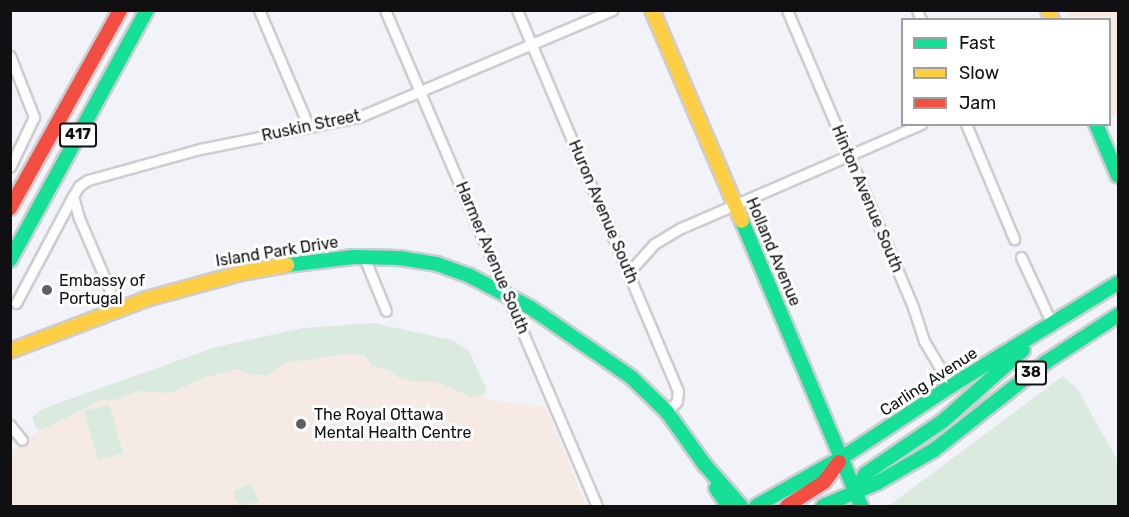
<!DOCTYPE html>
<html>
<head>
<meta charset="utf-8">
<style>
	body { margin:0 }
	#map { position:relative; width:1129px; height:517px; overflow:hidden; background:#f2f3f8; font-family:Rubik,sans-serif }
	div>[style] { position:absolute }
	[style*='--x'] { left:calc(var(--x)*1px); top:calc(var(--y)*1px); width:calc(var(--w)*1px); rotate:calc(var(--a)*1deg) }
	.medical>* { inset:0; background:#f5ebe4 }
	.green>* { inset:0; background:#dbeade; transform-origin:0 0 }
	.roads { filter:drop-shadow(2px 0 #cdcdd1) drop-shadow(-2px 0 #cdcdd1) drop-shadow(0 2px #cdcdd1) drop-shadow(0 -2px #cdcdd1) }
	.street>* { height:9px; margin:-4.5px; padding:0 4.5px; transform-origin:4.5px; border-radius:4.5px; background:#fdfdfe }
	.fast>* { height:14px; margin:-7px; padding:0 7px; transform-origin:7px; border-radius:7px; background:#16e098 }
	.slow>* { height:14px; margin:-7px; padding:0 7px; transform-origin:7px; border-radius:7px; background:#ffcf43 }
	.jam>* { height:14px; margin:-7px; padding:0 7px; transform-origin:7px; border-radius:7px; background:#f24e42 }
	.dots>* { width:16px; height:16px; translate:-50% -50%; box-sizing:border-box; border:3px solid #fff; border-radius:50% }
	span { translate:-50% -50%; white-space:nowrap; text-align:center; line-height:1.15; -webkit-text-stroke:6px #fff; paint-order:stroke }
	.shield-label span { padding:2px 4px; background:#fff; border:2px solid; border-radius:4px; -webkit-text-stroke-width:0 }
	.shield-label { font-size:15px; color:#101013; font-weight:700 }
	.street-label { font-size:16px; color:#101013 }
	.poi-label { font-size:16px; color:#101013 }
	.left { translate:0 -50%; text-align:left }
	.frame { position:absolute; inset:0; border:12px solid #101013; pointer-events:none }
	.legend { position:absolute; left:901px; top:18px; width:210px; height:108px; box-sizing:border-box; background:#fff; border:2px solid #9f9fa1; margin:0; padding:8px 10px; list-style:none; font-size:18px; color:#101013 }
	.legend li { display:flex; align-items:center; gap:12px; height:30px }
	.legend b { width:30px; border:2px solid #9f9fa1 }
</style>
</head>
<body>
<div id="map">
	<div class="medical">
		<div style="clip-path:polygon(1065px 11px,1118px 11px,1118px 114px,1111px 118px,1110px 115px,1110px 20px,1069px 19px)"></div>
		<div style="clip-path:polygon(252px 344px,462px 350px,485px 399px,546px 407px,586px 506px,11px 506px,10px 455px,18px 445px,63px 414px)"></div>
	</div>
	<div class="green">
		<div style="clip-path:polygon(374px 323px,452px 340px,469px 351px,486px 388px,484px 394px,472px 397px,437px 382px,416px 382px,399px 378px,389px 370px,371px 366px,365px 355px,345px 354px,284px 363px,267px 375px,255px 375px,237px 369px,206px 377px,170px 393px,137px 391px,120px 399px,100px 401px,42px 430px,36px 428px,32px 417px,42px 409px,216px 347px,303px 328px)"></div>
		<div style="clip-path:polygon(1063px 376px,1078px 390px,1118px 461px,1118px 506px,888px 506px)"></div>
		<div style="left:109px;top:404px;width:51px;height:26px;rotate:74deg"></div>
		<div style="clip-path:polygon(251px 483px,259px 502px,239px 506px,233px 491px)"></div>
	</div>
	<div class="roads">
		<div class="street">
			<div style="--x:259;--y:10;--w:127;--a:66.9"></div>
			<div style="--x:385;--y:10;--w:539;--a:66.86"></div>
			<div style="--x:517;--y:10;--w:414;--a:67.1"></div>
			<div style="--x:678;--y:391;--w:10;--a:96"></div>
			<div style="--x:677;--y:401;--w:15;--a:132"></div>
			<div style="--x:787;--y:10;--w:323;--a:67"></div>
			<div style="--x:913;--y:307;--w:36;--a:72"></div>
			<div style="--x:924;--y:341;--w:52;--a:59"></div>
			<div style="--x:917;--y:10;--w:11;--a:68"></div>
			<div style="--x:10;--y:56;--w:66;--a:68.5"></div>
			<div style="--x:34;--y:117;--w:55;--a:115.6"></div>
			<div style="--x:966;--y:124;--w:125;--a:67.3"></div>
			<div style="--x:73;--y:196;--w:23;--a:75"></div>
			<div style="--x:79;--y:218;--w:99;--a:66.8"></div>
			<div style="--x:364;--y:257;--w:58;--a:67.8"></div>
			<div style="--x:1021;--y:257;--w:74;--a:65.2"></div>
			<div style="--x:628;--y:273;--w:39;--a:-48"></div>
			<div style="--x:654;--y:244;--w:31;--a:-31"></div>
			<div style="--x:681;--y:228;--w:262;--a:-23.4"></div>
			<div style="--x:16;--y:303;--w:121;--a:-62"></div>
			<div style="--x:73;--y:196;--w:12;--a:-59"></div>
			<div style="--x:79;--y:186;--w:11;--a:-34"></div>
			<div style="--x:88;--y:180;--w:116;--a:-15.5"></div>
			<div style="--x:200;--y:149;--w:162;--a:-11.4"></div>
			<div style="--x:359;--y:117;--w:275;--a:-22.9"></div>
			<div style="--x:10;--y:425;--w:19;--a:51"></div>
		</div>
		<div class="fast">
			<div style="--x:1096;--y:124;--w:56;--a:67.1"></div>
			<div style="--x:742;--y:221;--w:309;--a:67.3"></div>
			<div style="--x:10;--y:260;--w:285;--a:-61.3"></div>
			<div style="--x:287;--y:265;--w:67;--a:-6.8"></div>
			<div style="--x:354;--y:257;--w:45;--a:1.3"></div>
			<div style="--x:399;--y:258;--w:38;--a:9"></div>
			<div style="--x:437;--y:264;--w:33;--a:20"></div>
			<div style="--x:468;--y:275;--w:71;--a:27.6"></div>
			<div style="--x:531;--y:308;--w:121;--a:34.6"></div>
			<div style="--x:631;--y:377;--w:50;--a:44.2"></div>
			<div style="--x:667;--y:412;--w:65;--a:54.4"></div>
			<div style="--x:705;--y:465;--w:55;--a:48.7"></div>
			<div style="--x:716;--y:488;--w:22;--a:56"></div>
			<div style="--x:856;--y:492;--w:20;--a:-63"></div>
			<div style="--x:865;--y:474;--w:94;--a:-34.2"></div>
			<div style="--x:943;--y:421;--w:107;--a:-41.6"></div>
			<div style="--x:756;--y:506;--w:100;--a:-29.4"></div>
			<div style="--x:843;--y:457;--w:129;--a:-33.3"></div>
			<div style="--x:951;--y:386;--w:196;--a:-31.7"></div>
			<div style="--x:823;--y:506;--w:59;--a:-23.1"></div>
			<div style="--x:877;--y:483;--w:66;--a:-30.1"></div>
			<div style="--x:934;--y:450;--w:142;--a:-38.2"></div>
			<div style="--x:1046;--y:362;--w:86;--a:-33.1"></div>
		</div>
		<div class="slow">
			<div style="--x:652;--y:10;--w:229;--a:66.9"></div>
			<div style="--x:1048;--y:10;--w:11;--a:68"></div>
			<div style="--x:10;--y:351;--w:146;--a:-20.9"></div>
			<div style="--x:146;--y:299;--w:98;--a:-15.3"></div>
			<div style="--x:241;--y:273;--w:47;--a:-9.9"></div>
		</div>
		<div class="jam">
			<div style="--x:10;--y:208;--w:227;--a:-60.9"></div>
			<div style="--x:787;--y:506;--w:44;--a:-33"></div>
			<div style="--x:824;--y:482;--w:25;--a:-53"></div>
		</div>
	</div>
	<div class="dots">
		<div style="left:47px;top:290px;background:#5f5f63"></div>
		<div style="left:301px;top:424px;background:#5f5f63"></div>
	</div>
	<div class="shield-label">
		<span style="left:78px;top:135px">417</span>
		<span style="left:1031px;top:373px">38</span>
	</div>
	<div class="street-label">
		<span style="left:311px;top:126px;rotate:-12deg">Ruskin Street</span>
		<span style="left:867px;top:199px;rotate:67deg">Hinton Avenue South</span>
		<span style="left:603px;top:212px;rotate:67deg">Huron Avenue South</span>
		<span style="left:277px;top:252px;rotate:-9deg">Island Park Drive</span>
		<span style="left:773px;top:252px;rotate:67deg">Holland Avenue</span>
		<span style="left:492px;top:258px;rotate:67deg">Harmer Avenue South</span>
		<span style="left:929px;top:382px;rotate:-33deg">Carling Avenue</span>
	</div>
	<div class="poi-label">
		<span class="left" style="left:59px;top:290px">Embassy of<br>Portugal</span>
		<span class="left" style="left:314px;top:424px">The Royal Ottawa<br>Mental Health Centre</span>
	</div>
	<div class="frame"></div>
	<ul class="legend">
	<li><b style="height:8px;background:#16e098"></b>Fast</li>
	<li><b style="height:8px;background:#ffcf43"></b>Slow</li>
	<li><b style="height:8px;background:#f24e42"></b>Jam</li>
	</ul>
</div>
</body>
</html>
